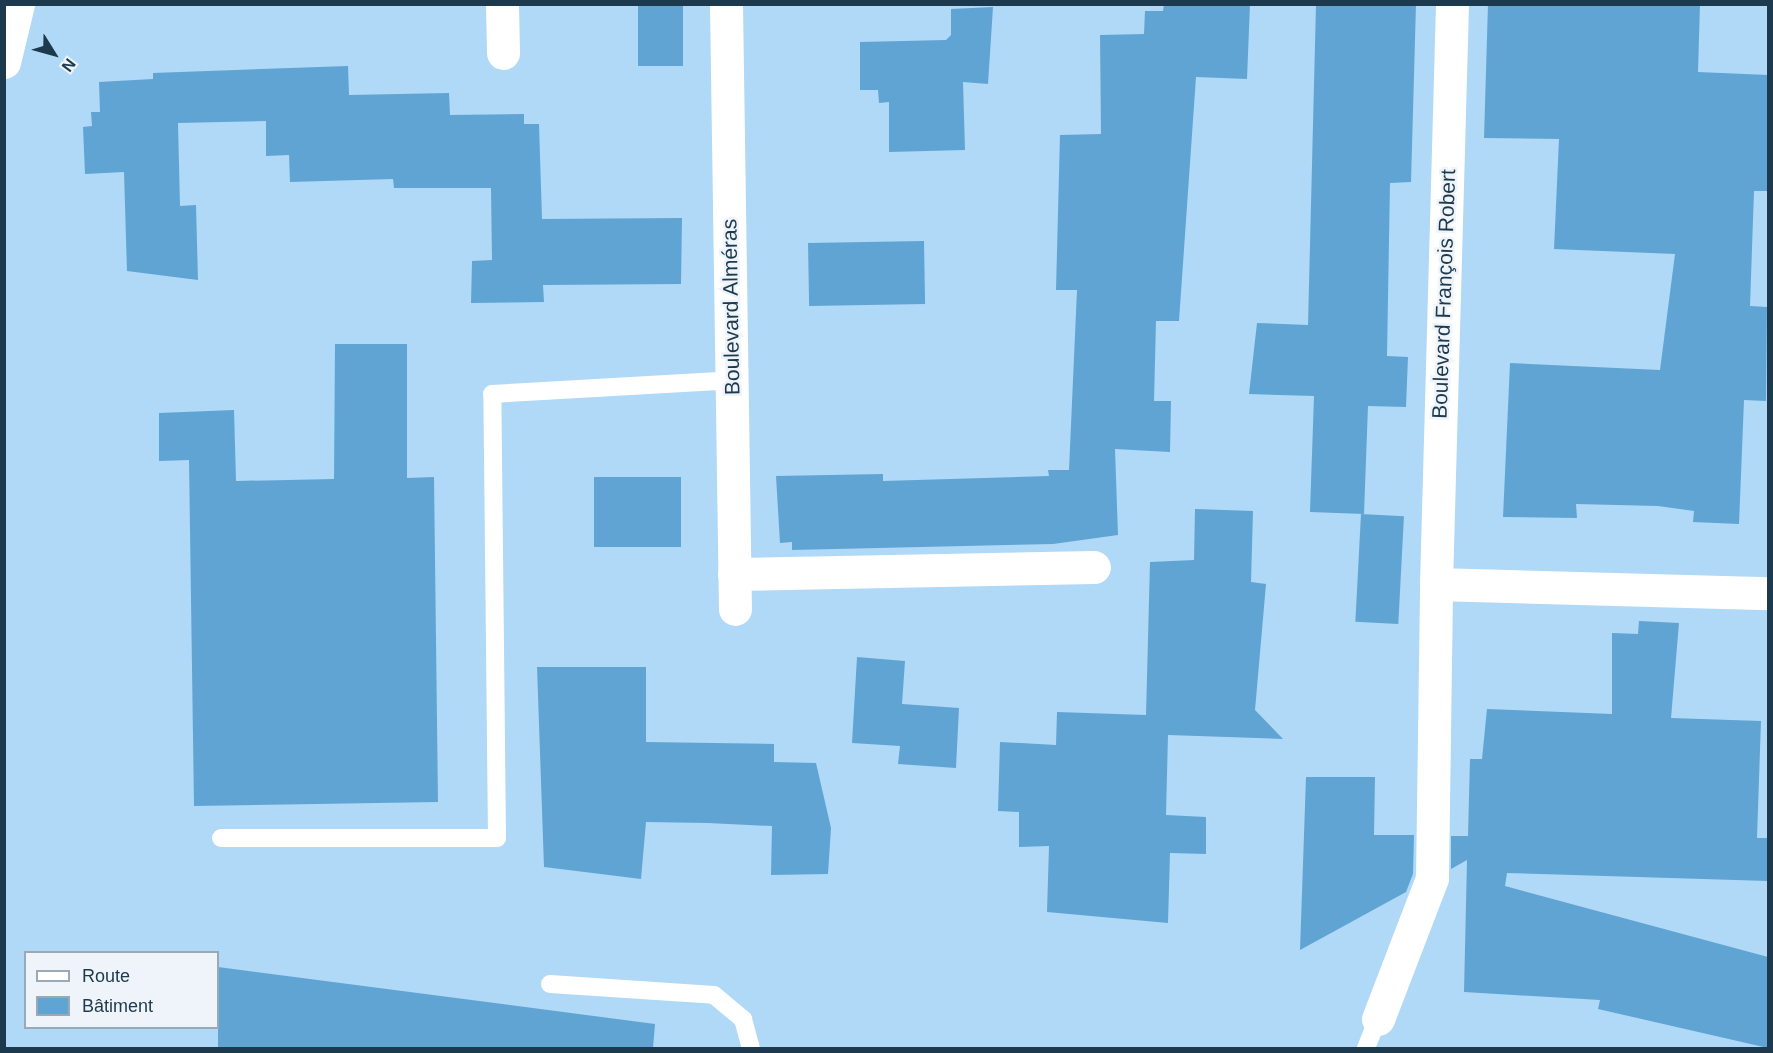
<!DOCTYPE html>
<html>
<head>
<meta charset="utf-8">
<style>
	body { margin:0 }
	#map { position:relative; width:1773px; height:1053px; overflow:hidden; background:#b0d8f7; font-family:Arial,sans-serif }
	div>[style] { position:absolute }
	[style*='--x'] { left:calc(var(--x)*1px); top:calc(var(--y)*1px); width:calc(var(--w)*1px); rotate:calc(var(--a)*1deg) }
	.building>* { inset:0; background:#60a4d4; transform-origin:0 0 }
	.lane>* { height:18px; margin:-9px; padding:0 9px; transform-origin:9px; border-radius:9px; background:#fff }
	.street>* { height:33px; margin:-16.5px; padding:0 16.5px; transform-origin:16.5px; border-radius:16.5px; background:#fff }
	.secondary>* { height:33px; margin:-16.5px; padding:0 16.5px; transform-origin:16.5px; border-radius:16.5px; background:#fff }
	span { translate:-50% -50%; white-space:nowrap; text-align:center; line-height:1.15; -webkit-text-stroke:5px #eef4f9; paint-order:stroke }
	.street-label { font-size:21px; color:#1c394d }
	.frame { position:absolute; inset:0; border:6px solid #1c394d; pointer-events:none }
	.legend { position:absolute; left:24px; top:951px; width:195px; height:78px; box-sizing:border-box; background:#eef4f9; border:2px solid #9aa9b4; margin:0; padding:8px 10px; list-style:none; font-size:18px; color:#1c394d }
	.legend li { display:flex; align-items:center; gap:12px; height:30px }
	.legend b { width:30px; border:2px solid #9aa9b4 }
	.north { position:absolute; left:24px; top:24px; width:60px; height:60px; -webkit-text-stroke:4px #eef4f9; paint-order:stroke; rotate:127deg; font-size:16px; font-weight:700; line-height:24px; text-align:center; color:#1c394d }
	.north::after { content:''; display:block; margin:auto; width:21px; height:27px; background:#1c394d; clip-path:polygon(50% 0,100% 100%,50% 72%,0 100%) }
</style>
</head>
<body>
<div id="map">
	<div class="building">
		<div style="left:638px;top:4px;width:45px;height:62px"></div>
		<div style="clip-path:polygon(1164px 4px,1250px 4px,1247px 79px,1196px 77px,1179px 321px,1156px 321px,1154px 401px,1171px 401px,1170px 452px,1115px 449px,1118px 535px,1053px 544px,792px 550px,792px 542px,780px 543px,776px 476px,883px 474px,883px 481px,1049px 476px,1048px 470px,1069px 470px,1077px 290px,1056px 290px,1060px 135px,1101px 134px,1100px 35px,1144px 34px,1145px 11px,1163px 11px)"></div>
		<div style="clip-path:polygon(1316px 4px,1416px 4px,1411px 182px,1390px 183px,1387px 356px,1408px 357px,1406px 407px,1368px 406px,1364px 514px,1310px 512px,1314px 396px,1249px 394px,1257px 323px,1308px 325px)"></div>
		<div style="clip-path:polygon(1488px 4px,1700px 4px,1698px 72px,1768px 75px,1768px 191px,1754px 191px,1750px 306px,1767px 307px,1766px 401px,1744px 400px,1739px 524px,1693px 522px,1694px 511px,1658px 506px,1576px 504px,1577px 518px,1503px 517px,1510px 363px,1660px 370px,1675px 254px,1554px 249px,1559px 139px,1484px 138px)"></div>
		<div style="clip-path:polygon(993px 7px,988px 84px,963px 82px,965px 150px,889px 152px,889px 102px,879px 103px,878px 90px,860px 90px,860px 42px,946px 40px,951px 35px,951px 9px)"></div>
		<div style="clip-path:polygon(348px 66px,349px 95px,449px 93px,450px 115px,524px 114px,524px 124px,539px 124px,542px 219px,682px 218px,681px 284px,543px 285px,544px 302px,471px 303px,472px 261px,492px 260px,491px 188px,394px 188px,393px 179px,290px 182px,289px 155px,266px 156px,266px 121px,178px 123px,180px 206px,196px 205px,198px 280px,127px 271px,124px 172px,85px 174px,83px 127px,92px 126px,91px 112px,100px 112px,99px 82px,153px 79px,153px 73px)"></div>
		<div style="left:924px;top:241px;width:63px;height:116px;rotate:89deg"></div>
		<div style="clip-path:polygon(335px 344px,407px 344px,407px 478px,434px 477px,438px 802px,194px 806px,189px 460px,159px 461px,159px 413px,234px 410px,236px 481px,334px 479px)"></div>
		<div style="left:681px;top:477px;width:70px;height:87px;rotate:90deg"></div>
		<div style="clip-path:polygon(1195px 509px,1253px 511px,1251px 582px,1266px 584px,1255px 710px,1283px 739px,1168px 735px,1166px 815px,1206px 817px,1206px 854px,1170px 853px,1168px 923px,1047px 912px,1049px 846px,1019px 847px,1019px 812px,998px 811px,1000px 742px,1056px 745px,1057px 712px,1146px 715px,1150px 562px,1194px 560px)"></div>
		<div style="left:1361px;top:514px;width:43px;height:108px;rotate:3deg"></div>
		<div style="clip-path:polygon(1639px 621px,1679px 623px,1671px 718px,1761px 721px,1757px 838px,1768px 838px,1768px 881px,1507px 873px,1505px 886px,1768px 957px,1768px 1048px,1598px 1009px,1600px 1000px,1464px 992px,1467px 860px,1451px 869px,1451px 836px,1468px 836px,1470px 759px,1482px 759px,1487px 709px,1612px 714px,1612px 633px,1638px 634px)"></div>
		<div style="clip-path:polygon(857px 657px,905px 661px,902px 704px,959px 708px,956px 768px,898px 764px,900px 746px,852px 743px)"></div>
		<div style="clip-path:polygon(537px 667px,646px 667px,646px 742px,774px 744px,774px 762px,816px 763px,831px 828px,828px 874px,771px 875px,772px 826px,708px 823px,646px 822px,641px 879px,544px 867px)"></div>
		<div style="clip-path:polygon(1306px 777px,1375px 777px,1374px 835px,1414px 835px,1413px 874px,1406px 892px,1300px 950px)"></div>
		<div style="clip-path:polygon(218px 967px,655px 1024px,653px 1048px,218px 1048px)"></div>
	</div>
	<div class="lane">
		<div style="--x:221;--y:838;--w:276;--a:0"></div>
		<div style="--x:497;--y:838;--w:444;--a:-90.6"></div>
		<div style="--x:492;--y:394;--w:240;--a:-3.3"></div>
		<div style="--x:550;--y:984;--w:164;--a:3.8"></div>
		<div style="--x:714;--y:995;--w:38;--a:40"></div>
		<div style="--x:743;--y:1019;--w:30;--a:75"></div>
		<div style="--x:1366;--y:1048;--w:31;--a:-68"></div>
	</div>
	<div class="street">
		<div style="--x:502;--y:4;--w:49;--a:88.8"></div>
		<div style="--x:726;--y:4;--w:605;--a:89.15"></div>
		<div style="--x:1452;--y:4;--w:580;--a:91.58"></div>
		<div style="--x:1436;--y:584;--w:332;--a:1.6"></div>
		<div style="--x:734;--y:574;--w:360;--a:-1.1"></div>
		<div style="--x:1378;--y:1019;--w:151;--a:-69"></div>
		<div style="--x:1432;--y:878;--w:294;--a:-89.2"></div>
	</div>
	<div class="secondary">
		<div style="--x:4;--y:62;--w:60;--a:-76.4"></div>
	</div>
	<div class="street-label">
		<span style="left:1444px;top:294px;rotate:-88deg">Boulevard François Robert</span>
		<span style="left:731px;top:307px;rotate:-91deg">Boulevard Alméras</span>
	</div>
	<div class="frame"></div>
	<ul class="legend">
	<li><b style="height:8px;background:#fff"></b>Route</li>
	<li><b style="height:16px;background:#60a4d4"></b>Bâtiment</li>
	</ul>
	<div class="north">N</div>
</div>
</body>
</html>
